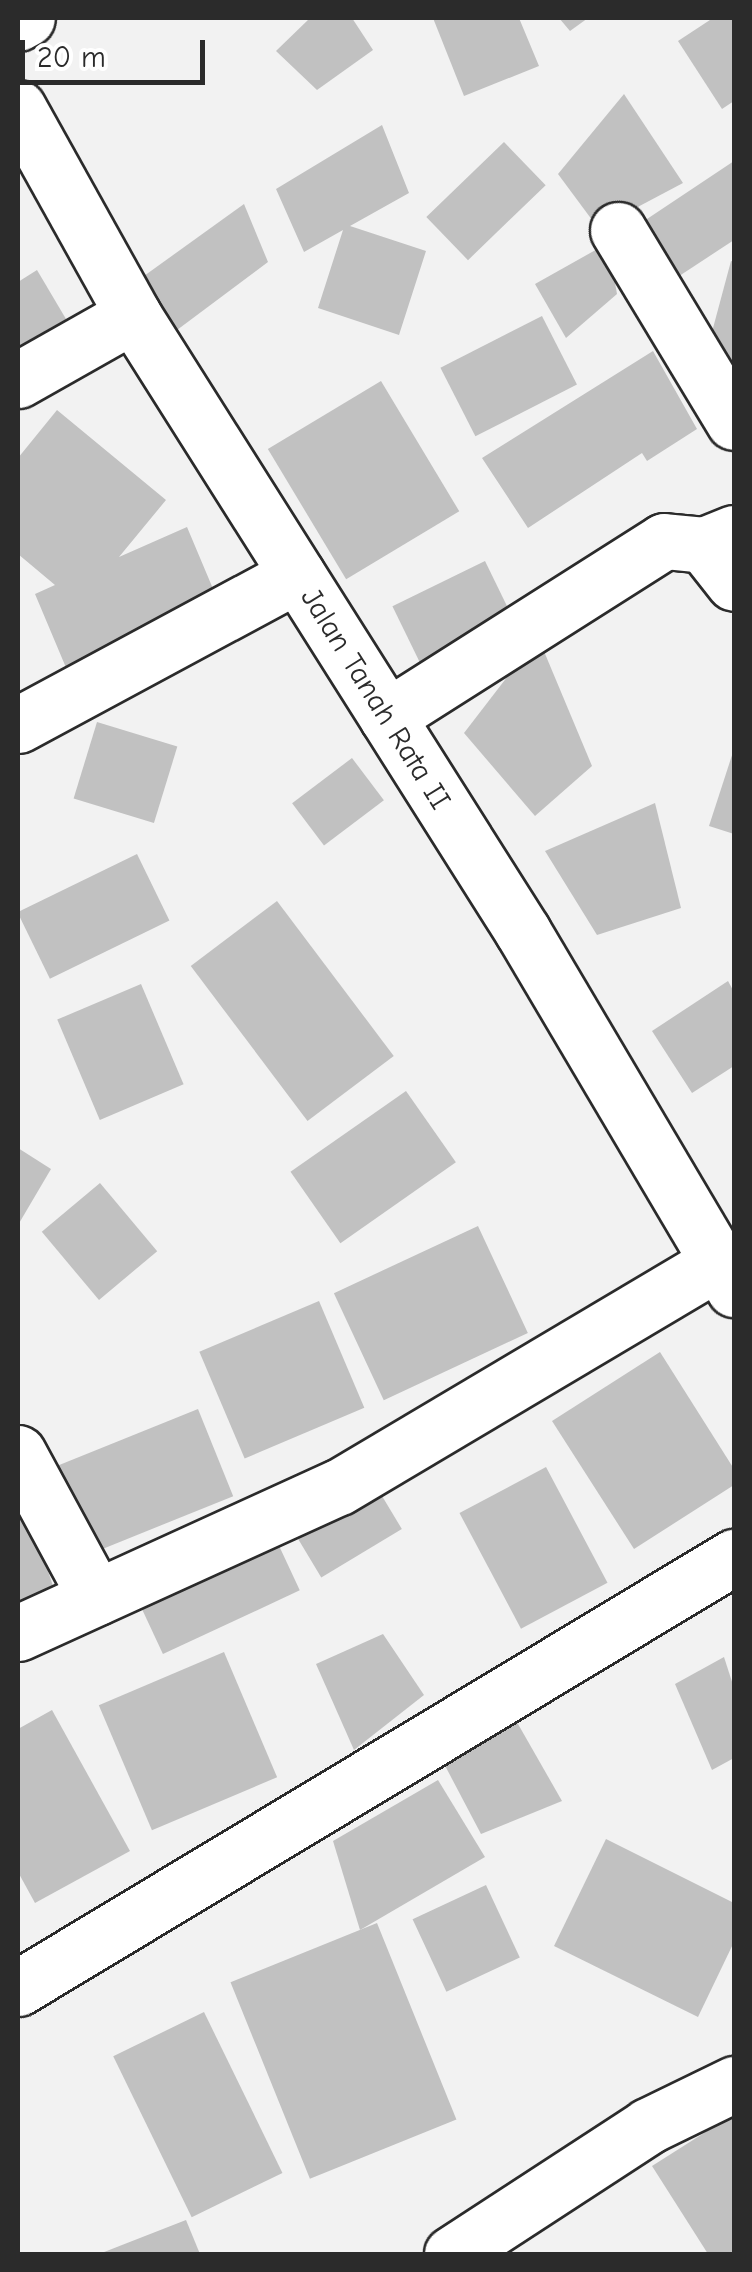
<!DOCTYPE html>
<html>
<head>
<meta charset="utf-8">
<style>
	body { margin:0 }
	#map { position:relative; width:752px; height:2272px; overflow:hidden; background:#f2f2f2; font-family:"Comic Neue",sans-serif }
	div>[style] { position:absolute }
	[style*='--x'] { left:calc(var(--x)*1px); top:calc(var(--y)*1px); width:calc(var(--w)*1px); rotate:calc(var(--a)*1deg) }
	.building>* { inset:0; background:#c1c1c1; transform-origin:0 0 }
	.roads { filter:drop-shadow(2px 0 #2b2b2b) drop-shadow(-2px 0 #2b2b2b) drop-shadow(0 2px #2b2b2b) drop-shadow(0 -2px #2b2b2b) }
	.minor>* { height:55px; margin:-27.5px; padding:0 27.5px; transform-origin:27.5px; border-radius:27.5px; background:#fff }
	span { translate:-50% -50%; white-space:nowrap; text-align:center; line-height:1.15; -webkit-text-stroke:8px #fff; paint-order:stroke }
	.street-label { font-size:30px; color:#2b2b2b }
	.frame { position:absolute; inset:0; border:20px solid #2b2b2b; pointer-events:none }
	.scale { position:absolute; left:20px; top:40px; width:185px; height:45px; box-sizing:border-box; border:5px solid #2b2b2b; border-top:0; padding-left:12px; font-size:30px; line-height:35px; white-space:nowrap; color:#2b2b2b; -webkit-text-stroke:8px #fff; paint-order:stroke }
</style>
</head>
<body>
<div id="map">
	<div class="building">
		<div style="clip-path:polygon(310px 18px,352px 18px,373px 50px,317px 90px,276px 51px)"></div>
		<div style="clip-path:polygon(433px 18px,519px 18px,539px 66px,464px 96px)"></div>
		<div style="clip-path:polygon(559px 18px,588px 18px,570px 31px)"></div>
		<div style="clip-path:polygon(713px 18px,734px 18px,734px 101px,722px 109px,678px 41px)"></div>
		<div style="clip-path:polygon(624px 94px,683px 183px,598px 228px,558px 174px)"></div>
		<div style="clip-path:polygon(382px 125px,409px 193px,350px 226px,426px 251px,399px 335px,318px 308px,343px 230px,304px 252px,276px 189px)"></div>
		<div style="left:504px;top:142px;width:60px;height:108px;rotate:46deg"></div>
		<div style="clip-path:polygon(734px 161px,734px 240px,664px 286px,629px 231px)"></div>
		<div style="clip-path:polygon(244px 204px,268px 262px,173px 333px,137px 281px)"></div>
		<div style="clip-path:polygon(608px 243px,617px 294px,566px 338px,535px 284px)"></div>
		<div style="clip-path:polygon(731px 261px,734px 262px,734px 365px,705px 358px)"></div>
		<div style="clip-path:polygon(37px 270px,66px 319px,18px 347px,18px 282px)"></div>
		<div style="left:542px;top:316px;width:77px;height:114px;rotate:63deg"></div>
		<div style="clip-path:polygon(653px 351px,697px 429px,647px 461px,642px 453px,528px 528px,482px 458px)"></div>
		<div style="left:381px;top:381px;width:152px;height:132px;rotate:59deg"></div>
		<div style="clip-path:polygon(57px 410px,166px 500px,119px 557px,187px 527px,219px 603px,67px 670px,35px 594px,55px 585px,18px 554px,18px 458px)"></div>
		<div style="left:485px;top:561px;width:64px;height:103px;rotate:64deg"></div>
		<div style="clip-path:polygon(538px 637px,592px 766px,535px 816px,464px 733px)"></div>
		<div style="left:97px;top:722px;width:84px;height:80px;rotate:17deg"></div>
		<div style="clip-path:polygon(734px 749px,734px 834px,709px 826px)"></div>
		<div style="left:352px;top:758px;width:53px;height:75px;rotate:53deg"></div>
		<div style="clip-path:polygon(655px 803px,681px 908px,597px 935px,545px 851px)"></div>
		<div style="left:137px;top:854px;width:74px;height:133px;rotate:64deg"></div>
		<div style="left:277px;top:901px;width:194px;height:108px;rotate:53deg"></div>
		<div style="clip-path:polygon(728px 981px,734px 992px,734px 1066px,692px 1093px,652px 1031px)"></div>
		<div style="left:141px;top:984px;width:109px;height:91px;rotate:67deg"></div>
		<div style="left:406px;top:1091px;width:87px;height:141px;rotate:55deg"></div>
		<div style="clip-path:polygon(18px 1148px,51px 1169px,18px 1225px)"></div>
		<div style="left:100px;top:1183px;width:89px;height:76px;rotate:50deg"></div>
		<div style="left:478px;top:1226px;width:118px;height:159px;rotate:65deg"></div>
		<div style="left:319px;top:1301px;width:116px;height:130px;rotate:67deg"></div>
		<div style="clip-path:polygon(660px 1352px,734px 1469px,734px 1485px,634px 1549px,552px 1421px)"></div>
		<div style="left:198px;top:1409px;width:94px;height:157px;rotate:68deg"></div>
		<div style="left:546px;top:1467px;width:131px;height:98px;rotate:62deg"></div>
		<div style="clip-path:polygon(18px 1480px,54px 1589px,18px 1601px)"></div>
		<div style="left:373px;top:1481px;width:56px;height:94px;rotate:59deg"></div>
		<div style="left:274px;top:1535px;width:61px;height:151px;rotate:65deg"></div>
		<div style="clip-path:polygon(383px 1634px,424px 1695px,354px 1750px,316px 1664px)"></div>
		<div style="left:224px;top:1652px;width:136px;height:136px;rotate:67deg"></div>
		<div style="clip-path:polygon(724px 1657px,734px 1688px,734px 1758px,712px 1770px,675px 1684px)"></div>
		<div style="clip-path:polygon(52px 1710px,130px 1851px,35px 1903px,18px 1872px,18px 1729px)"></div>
		<div style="clip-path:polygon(510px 1710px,562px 1801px,481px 1834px,441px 1758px)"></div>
		<div style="clip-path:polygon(438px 1780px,485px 1857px,360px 1930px,333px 1841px)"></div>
		<div style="clip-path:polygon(606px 1839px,734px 1903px,734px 1942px,698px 2017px,554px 1946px)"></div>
		<div style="left:486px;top:1885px;width:80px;height:81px;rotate:65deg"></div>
		<div style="left:377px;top:1923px;width:212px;height:158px;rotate:68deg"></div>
		<div style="left:204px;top:2012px;width:179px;height:101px;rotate:64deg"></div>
		<div style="clip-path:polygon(734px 2114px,734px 2254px,708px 2254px,652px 2166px)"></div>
		<div style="clip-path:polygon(186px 2220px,200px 2254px,99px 2254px)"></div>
	</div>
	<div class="roads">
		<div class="minor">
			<div style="--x:18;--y:23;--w:10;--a:-29"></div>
			<div style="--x:18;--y:108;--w:237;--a:60.9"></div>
			<div style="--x:133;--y:315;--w:730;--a:57.7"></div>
			<div style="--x:523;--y:932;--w:415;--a:59.4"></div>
			<div style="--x:618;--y:230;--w:224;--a:58.9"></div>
			<div style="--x:18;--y:380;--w:132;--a:-29.5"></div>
			<div style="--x:704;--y:545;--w:48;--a:51.7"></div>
			<div style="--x:387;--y:717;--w:328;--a:-32.4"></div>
			<div style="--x:664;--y:541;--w:40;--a:5.7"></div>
			<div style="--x:704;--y:545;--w:32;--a:-22"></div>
			<div style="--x:18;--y:725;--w:317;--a:-28.3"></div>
			<div style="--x:18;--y:1453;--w:164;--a:61.6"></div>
			<div style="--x:18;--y:1633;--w:353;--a:-24.5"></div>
			<div style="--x:339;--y:1487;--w:441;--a:-30.7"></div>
			<div style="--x:18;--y:1988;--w:836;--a:-31.05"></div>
			<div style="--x:452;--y:2254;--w:234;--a:-33.1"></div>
			<div style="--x:648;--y:2126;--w:96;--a:-26"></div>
		</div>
	</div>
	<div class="street-label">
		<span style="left:375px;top:699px;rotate:58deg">Jalan Tanah Rata II</span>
	</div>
	<div class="frame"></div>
	<div class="scale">20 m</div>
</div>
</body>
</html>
